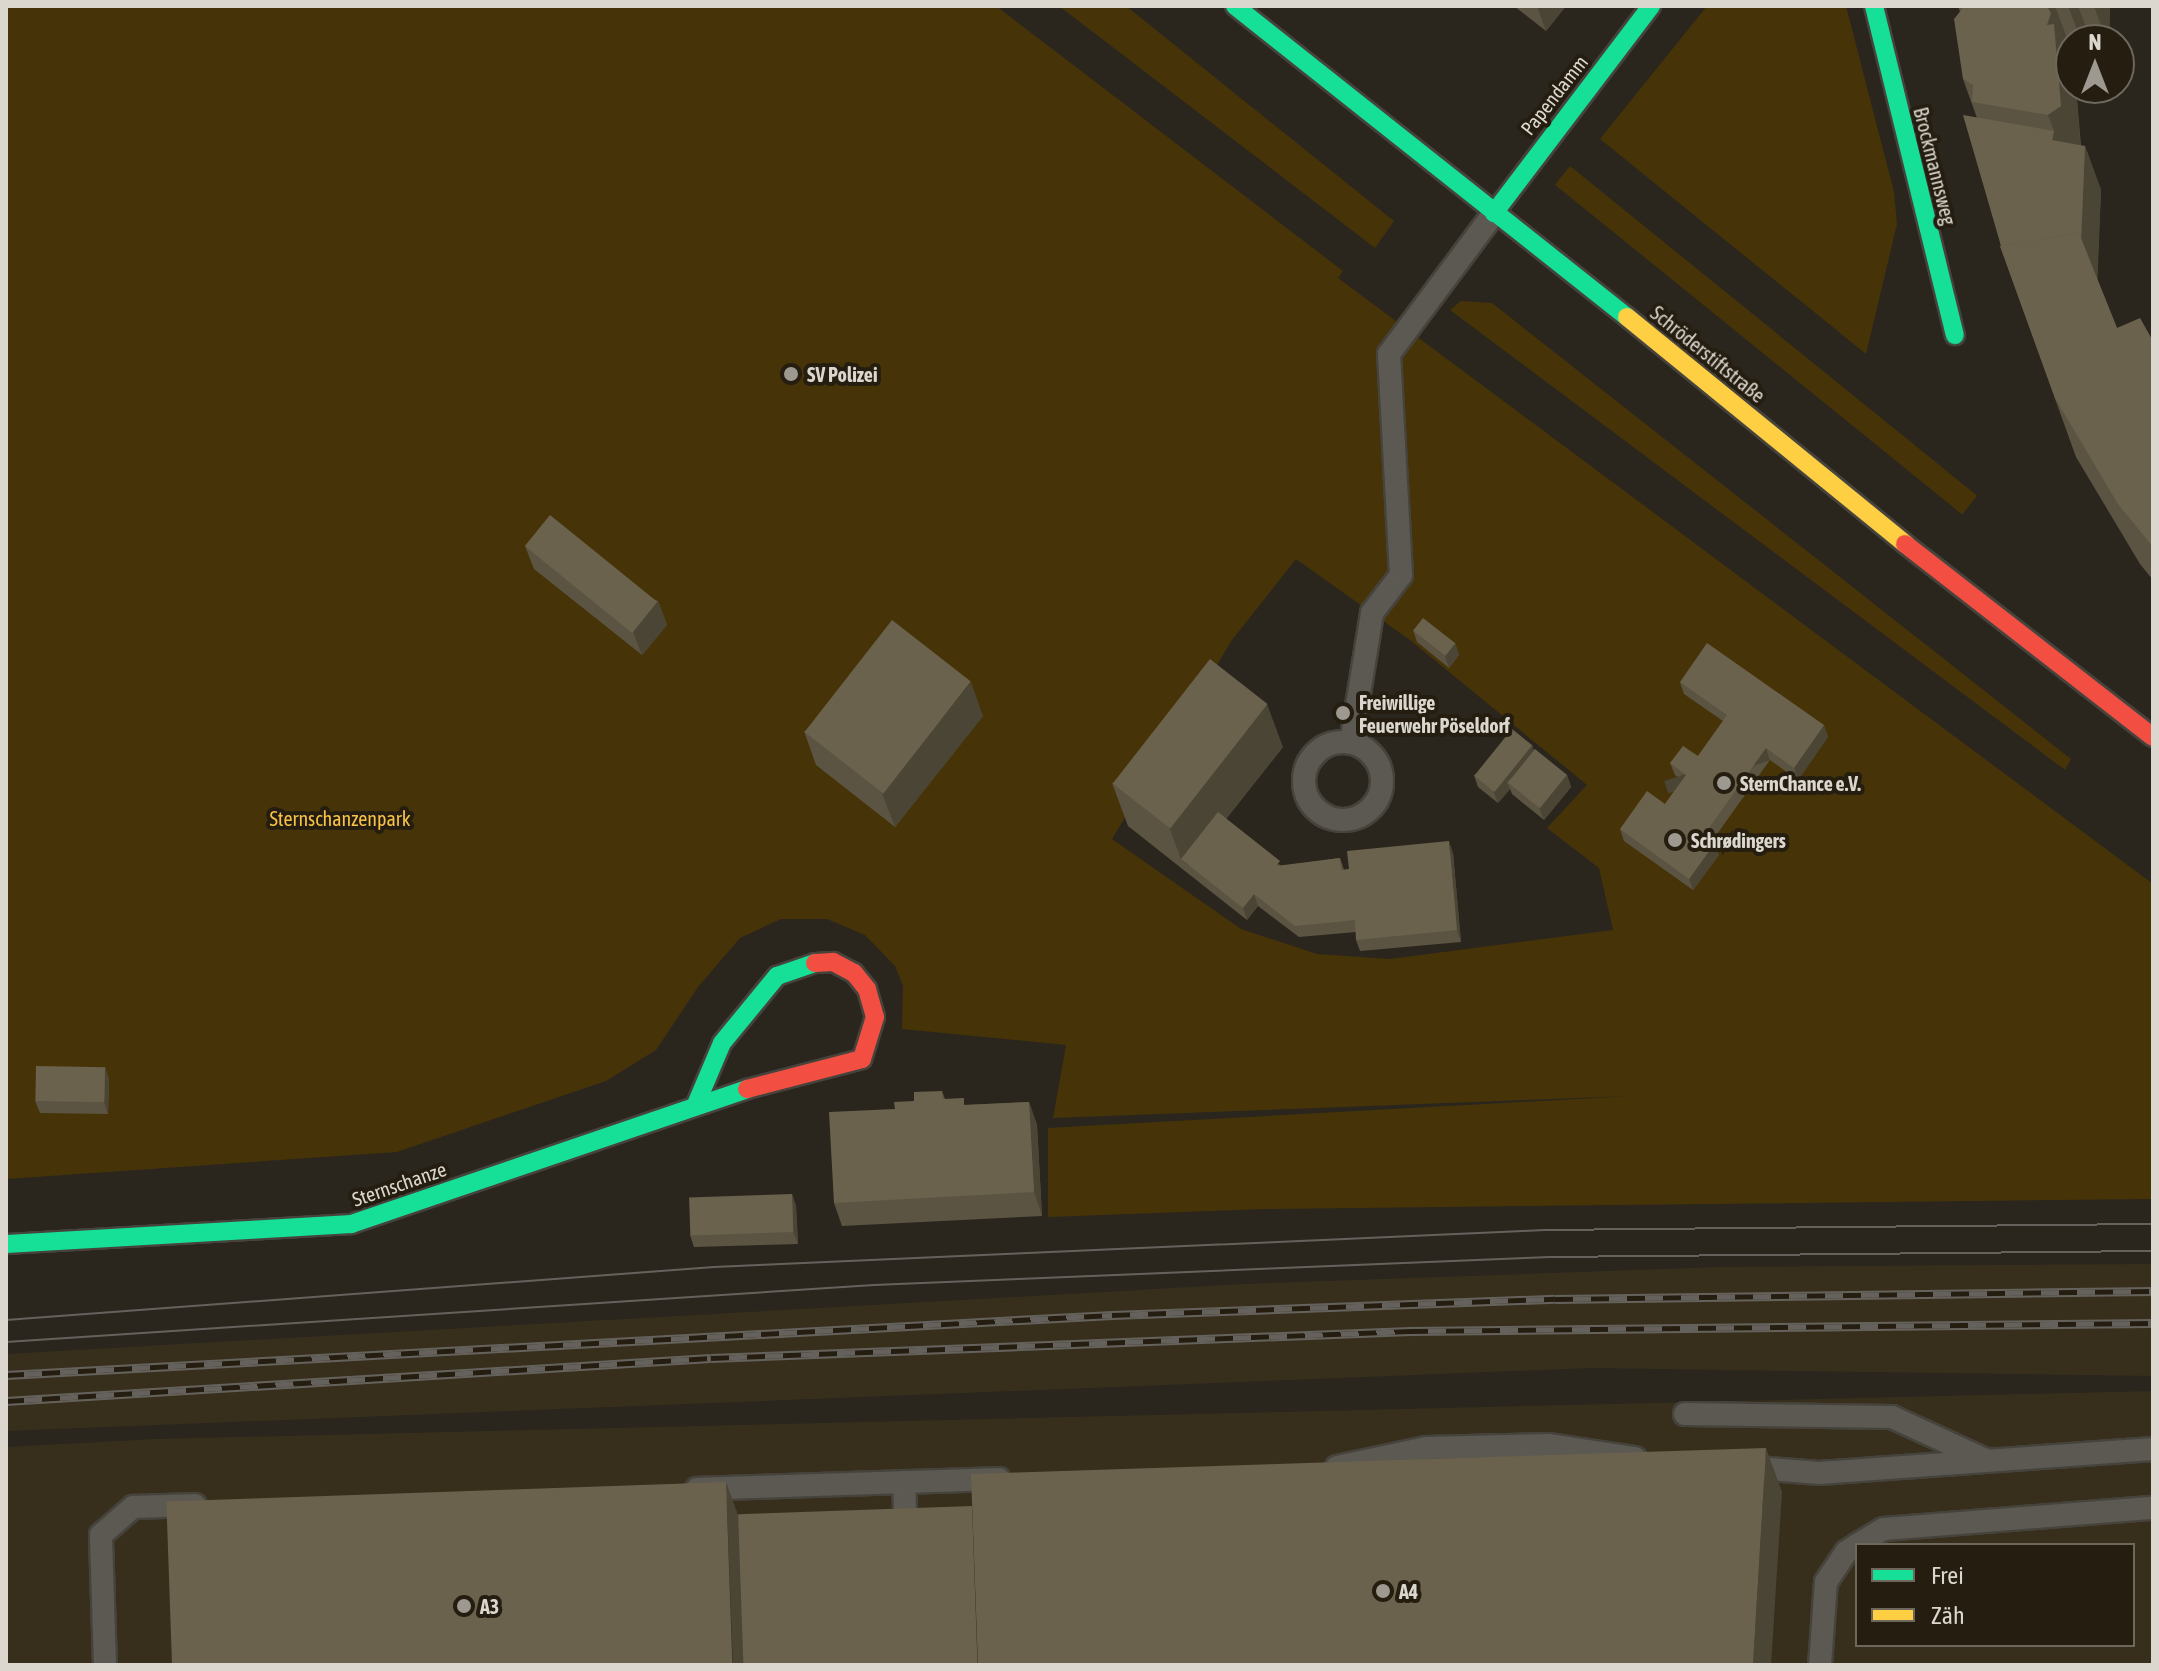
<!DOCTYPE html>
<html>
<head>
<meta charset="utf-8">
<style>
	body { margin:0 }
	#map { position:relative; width:2159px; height:1671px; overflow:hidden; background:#2a261e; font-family:"Asap Condensed",sans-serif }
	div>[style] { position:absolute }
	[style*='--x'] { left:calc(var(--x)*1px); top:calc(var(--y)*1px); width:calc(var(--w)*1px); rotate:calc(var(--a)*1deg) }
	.built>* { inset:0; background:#372f1c }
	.green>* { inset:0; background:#463408; transform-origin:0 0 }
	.roads { filter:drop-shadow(2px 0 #46433c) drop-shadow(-2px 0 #46433c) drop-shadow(0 2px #46433c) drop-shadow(0 -2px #46433c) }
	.lane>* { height:22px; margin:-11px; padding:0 11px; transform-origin:11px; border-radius:11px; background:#5c5953 }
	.lane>.ring { margin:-11px; padding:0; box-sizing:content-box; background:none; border:22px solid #5c5953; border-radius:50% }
	.fast>* { height:18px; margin:-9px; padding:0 9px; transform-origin:9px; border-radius:9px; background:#16e098 }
	.slow>* { height:18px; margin:-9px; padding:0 9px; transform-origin:9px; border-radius:9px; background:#ffcf43 }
	.jam>* { height:18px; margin:-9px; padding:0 9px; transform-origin:9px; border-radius:9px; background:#f24e42 }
	.tram>* { height:2px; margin:-1px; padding:0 1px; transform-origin:1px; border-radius:1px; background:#65625d }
	.rail>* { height:9px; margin-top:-4.5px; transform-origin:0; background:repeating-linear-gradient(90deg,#241d10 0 18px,#65625d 0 36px); box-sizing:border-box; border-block:2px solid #65625d }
	.wall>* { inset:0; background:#5c5442 }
	.shaded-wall>* { inset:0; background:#4b4536; transform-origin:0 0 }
	.building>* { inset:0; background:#6b624d; transform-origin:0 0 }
	.dots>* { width:22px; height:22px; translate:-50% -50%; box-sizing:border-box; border:4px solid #241d10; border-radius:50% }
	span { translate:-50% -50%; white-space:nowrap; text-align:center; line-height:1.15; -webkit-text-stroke:8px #241d10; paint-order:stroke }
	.street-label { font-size:20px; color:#dbd7cf }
	.poi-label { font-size:20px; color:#dbd7cf; font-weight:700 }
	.left { translate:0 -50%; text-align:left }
	.park-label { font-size:20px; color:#f7c246 }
	.frame { position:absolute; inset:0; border:8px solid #dbd7cf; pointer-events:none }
	.legend { position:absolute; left:1855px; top:1543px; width:280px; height:104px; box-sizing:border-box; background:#241d10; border:2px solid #6d675c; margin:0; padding:10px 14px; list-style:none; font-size:24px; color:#dbd7cf }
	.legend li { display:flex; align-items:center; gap:16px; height:40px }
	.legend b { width:40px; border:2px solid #6d675c }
	.north { position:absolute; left:2055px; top:24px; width:80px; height:80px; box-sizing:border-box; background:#241d10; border:2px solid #6d675c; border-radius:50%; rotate:0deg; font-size:22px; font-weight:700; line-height:32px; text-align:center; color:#dbd7cf }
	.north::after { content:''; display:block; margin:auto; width:28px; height:36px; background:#9d9991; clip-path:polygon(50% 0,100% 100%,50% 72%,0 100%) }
</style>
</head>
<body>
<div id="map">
	<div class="built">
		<div style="clip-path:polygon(2153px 1264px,2153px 1376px,1592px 1368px,6px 1431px,6px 1354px,1244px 1284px,1719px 1267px)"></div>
		<div style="clip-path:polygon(evenodd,2153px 1391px,2153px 1665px,6px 1665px,6px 1447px,156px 1439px,2153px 1391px,1857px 1545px,2133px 1545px,2133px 1645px,1857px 1645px,1857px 1545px)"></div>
	</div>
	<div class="green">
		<div style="clip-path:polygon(evenodd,6px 6px,996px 6px,1343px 271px,1338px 278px,2153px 884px,2153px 1199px,1264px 1209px,1048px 1217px,1048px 1128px,1632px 1096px,1053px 1118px,1066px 1045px,902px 1029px,903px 986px,895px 966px,865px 935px,827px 919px,781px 919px,740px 938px,698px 987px,656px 1050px,606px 1081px,397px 1152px,6px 1179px,6px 6px,1296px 559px,1410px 640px,1587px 785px,1547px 828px,1599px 868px,1613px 930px,1390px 959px,1317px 954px,1241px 929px,1112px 839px,1232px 640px,1296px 559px)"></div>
		<div style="clip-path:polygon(1059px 6px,1126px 6px,1394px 221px,1375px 248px)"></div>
		<div style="clip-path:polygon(1707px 6px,1846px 6px,1894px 192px,1897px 224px,1866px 354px,1600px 139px)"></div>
		<div style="left:1570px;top:166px;width:524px;height:24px;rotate:39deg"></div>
		<div style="clip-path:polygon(1461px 301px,1492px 303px,2071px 759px,2065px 770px,1450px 310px)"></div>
	</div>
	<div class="roads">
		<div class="lane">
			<div class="ring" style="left:1304px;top:742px;width:56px;height:56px"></div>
			<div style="--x:1351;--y:743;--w:132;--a:-80.8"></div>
			<div style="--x:1372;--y:613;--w:48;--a:-52.7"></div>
			<div style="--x:1401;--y:575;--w:221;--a:-93.1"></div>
			<div style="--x:1389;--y:354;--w:176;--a:-53.3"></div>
			<div style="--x:1685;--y:1414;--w:207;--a:0.8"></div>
			<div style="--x:1892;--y:1417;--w:103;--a:24.6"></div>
			<div style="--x:1337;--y:1467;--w:91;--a:-12.1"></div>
			<div style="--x:1426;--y:1448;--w:122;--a:-1.4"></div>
			<div style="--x:1548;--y:1445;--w:88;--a:8.5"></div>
			<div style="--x:1745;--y:1467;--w:74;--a:4.6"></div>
			<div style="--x:1819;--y:1473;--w:335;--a:-4.1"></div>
			<div style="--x:904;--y:1482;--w:55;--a:87.9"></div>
			<div style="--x:697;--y:1489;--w:302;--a:-1.9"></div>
			<div style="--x:1857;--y:1545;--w:31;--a:-31"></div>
			<div style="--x:1884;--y:1529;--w:270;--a:-4.5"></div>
			<div style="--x:105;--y:1665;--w:130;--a:-91.8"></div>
			<div style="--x:101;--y:1535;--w:43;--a:-41.2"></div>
			<div style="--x:133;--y:1507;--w:62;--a:-1.8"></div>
			<div style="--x:1820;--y:1665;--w:83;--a:-85.9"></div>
			<div style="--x:1826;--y:1582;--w:36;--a:-56"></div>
			<div style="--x:1846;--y:1552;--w:13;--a:-32"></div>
		</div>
		<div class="fast">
			<div style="--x:1235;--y:6;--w:500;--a:38.43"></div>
			<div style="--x:1874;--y:6;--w:339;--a:76.2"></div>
			<div style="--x:1494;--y:213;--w:260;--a:-52.8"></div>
			<div style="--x:697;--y:1102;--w:64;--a:-67"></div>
			<div style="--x:722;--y:1043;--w:87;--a:-50.6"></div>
			<div style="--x:777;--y:976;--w:40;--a:-18.9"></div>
			<div style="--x:6;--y:1244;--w:346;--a:-3.3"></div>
			<div style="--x:351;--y:1224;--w:418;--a:-18.8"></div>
		</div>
		<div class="slow">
			<div style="--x:1627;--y:317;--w:359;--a:39.2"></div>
		</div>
		<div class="jam">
			<div style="--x:1905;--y:544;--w:314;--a:37.9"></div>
			<div style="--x:747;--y:1089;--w:119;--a:-14.6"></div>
			<div style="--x:862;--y:1059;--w:44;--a:-72.8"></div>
			<div style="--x:875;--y:1017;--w:29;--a:-106"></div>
			<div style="--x:867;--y:989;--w:21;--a:-129"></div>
			<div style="--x:854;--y:973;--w:24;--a:-152"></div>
			<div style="--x:833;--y:962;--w:18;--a:177"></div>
		</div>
	</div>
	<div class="tram">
		<div style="--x:6;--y:1320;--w:710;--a:-4.28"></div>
		<div style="--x:714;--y:1267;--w:832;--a:-2.55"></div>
		<div style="--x:1545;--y:1230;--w:608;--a:-0.57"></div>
		<div style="--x:6;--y:1342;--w:870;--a:-3.76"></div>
		<div style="--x:874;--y:1285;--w:676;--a:-2.38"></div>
		<div style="--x:1549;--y:1257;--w:604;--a:-0.57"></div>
	</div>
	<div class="rail">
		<div style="--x:6;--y:1375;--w:1108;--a:-3.11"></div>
		<div style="--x:1112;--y:1315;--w:443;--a:-2.1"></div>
		<div style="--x:1555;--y:1299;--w:598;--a:-0.77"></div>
		<div style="--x:6;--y:1401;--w:706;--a:-3.49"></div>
		<div style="--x:711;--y:1358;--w:700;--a:-2.21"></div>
		<div style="--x:1410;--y:1331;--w:743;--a:-0.62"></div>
	</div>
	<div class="wall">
		<div style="clip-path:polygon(1514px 6px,1566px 6px,1546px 31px)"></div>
		<div style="clip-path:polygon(1958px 6px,2110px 6px,2109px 40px,2071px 40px,2071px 52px,2067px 57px,2071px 88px,2076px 88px,2081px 146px,2085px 146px,2101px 190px,2097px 279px,2117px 328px,2153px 341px,2153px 580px,2140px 564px,2076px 457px,2000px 246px,2001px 246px,1977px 118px,1963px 79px,1960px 12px)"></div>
		<div style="clip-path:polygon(525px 546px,658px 601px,667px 625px,642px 655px,534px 569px)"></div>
		<div style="clip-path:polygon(1413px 630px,1455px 643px,1459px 655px,1449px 668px,1417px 642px)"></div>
		<div style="clip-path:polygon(1680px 682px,1824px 725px,1828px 737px,1798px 780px,1770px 760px,1712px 841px,1715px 843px,1719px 855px,1693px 890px,1624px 841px,1620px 829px,1665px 804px,1682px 780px,1675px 775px,1670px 763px,1698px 756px,1723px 721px,1684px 694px)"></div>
		<div style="clip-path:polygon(983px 716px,895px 827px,816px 765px,804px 731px)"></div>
		<div style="clip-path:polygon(1532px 745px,1534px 751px,1567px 775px,1571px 787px,1544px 820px,1512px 794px,1510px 789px,1498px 803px,1478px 787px,1474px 775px)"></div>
		<div style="clip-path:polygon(1283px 747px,1226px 819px,1281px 866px,1340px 858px,1344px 870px,1453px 853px,1461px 942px,1360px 951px,1356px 940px,1356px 932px,1299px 937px,1258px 906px,1247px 920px,1128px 826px,1112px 783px)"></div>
		<div style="clip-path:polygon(105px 1067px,109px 1079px,108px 1114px,40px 1113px,35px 1101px)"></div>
		<div style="clip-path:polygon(942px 1091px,945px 1099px,966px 1105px,1029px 1102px,1037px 1125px,1042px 1216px,842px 1226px,834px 1203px,895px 1109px)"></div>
		<div style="clip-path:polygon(792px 1194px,796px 1206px,798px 1244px,694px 1247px,690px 1235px)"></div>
	</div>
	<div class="shaded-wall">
		<div style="clip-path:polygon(1537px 6px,1566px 6px,1546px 31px)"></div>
		<div style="clip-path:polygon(2045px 6px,2055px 6px,2071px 49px,2071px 52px,2067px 57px,2071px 68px,2071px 88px,2076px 88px,2082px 165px,2052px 140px,2054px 131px,2048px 115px,2047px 25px)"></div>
		<div style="clip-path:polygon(2068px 6px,2078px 6px,2091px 40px,2081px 40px)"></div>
		<div style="clip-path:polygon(2094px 6px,2110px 6px,2109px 40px,2106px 40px)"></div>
		<div style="clip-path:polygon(2085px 146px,2101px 190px,2097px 293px,2081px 250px)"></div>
		<div style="clip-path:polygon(658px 601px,667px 625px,642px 655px,633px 632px)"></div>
		<div style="clip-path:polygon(1455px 643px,1459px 655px,1449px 668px,1445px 656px)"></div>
		<div style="clip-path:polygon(971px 682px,983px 716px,895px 827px,882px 793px)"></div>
		<div style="clip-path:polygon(1267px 704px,1283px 747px,1189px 866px,1181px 859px,1169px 827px)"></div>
		<div style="clip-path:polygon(1824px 725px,1828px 737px,1798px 780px,1794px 768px)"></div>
		<div style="clip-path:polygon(1532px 745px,1536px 757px,1507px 782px,1510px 789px,1498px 803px,1493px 791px)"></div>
		<div style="left:1766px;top:748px;width:13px;height:107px;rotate:72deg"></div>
		<div style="clip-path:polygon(1567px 775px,1571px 787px,1544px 820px,1539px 808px)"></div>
		<div style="clip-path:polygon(1449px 841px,1453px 853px,1461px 942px,1457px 930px)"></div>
		<div style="clip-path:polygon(1715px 843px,1719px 855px,1693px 890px,1689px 879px)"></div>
		<div style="clip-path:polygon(1254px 894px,1258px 906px,1247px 920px,1243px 908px)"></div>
		<div style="clip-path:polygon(105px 1067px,109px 1079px,108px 1114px,104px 1102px)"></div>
		<div style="clip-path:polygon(1029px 1102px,1037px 1125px,1042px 1216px,1034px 1192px)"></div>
		<div style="clip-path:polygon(792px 1194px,796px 1206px,798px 1244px,793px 1232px)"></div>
		<div style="clip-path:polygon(1766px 1448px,1782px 1492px,1771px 1665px,1753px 1665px)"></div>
		<div style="clip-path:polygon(726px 1482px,742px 1526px,747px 1665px,733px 1665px)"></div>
	</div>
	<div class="building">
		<div style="clip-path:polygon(1963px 6px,2047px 6px,2051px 13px,2047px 25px,2054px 24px,2061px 106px,2048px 115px,1972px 102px,1973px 85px,1963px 79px,1954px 19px,1963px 8px)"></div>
		<div style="clip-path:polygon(1963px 115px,2054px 131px,2052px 140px,2085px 146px,2081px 238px,2079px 233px,2001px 246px)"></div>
		<div style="clip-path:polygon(2079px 233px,2117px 328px,2140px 318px,2153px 341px,2153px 547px,2118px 504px,2055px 398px,2000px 246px)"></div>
		<div style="left:550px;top:515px;width:138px;height:40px;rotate:39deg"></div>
		<div style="left:1423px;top:618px;width:41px;height:16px;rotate:38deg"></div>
		<div style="left:892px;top:620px;width:100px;height:142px;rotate:38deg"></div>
		<div style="clip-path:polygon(1707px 643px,1824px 725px,1794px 768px,1766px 748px,1704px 835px,1715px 843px,1689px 879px,1620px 829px,1647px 791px,1665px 804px,1686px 775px,1670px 763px,1683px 746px,1698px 756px,1727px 715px,1680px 682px)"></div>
		<div style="left:1210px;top:659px;width:73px;height:158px;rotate:38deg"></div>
		<div style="left:1512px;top:729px;width:26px;height:60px;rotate:39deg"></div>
		<div style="left:1535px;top:749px;width:41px;height:43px;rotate:39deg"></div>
		<div style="clip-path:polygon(1218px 812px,1280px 861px,1276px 866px,1340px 858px,1341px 870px,1349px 869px,1347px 851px,1449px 841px,1457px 930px,1356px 940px,1355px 920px,1295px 926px,1254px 894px,1243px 908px,1181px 859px)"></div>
		<div style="left:36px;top:1066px;width:69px;height:35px;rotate:1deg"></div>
		<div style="clip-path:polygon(942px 1091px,943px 1099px,964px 1098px,964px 1105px,1029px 1102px,1034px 1192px,834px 1203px,829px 1112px,895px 1109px,894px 1102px,914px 1101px,914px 1092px)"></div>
		<div style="left:792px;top:1194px;width:38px;height:103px;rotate:88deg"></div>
		<div style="clip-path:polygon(1766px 1448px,1753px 1665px,978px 1665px,971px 1474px)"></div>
		<div style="left:726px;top:1482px;width:183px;height:560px;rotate:88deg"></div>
		<div style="left:972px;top:1506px;width:159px;height:234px;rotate:88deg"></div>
	</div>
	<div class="dots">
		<div style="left:791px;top:374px;background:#9d9991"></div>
		<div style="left:1343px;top:713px;background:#9d9991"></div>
		<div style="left:1724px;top:783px;background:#9d9991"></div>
		<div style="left:1675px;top:840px;background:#9d9991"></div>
		<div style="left:1383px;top:1591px;background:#9d9991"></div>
		<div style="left:464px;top:1606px;background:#9d9991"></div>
	</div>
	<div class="street-label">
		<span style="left:1554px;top:95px;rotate:-52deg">Papendamm</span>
		<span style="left:1935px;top:166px;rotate:76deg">Brockmannsweg</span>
		<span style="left:1708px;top:354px;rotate:39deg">Schröderstiftstraße</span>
		<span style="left:399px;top:1184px;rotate:-19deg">Sternschanze</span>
	</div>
	<div class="poi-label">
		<span class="left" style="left:807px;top:374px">SV Polizei</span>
		<span class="left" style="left:1359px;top:714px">Freiwillige<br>Feuerwehr Pöseldorf</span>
		<span class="left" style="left:1740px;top:783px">SternChance e.V.</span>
		<span class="left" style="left:1691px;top:840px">Schrødingers</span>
		<span class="left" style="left:1399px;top:1591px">A4</span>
		<span class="left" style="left:480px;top:1606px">A3</span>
	</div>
	<div class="park-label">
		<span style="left:340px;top:818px">Sternschanzenpark</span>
	</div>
	<div class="frame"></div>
	<ul class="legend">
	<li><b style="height:10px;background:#16e098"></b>Frei</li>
	<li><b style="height:10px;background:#ffcf43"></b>Zäh</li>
	</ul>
	<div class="north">N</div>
</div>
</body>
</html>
